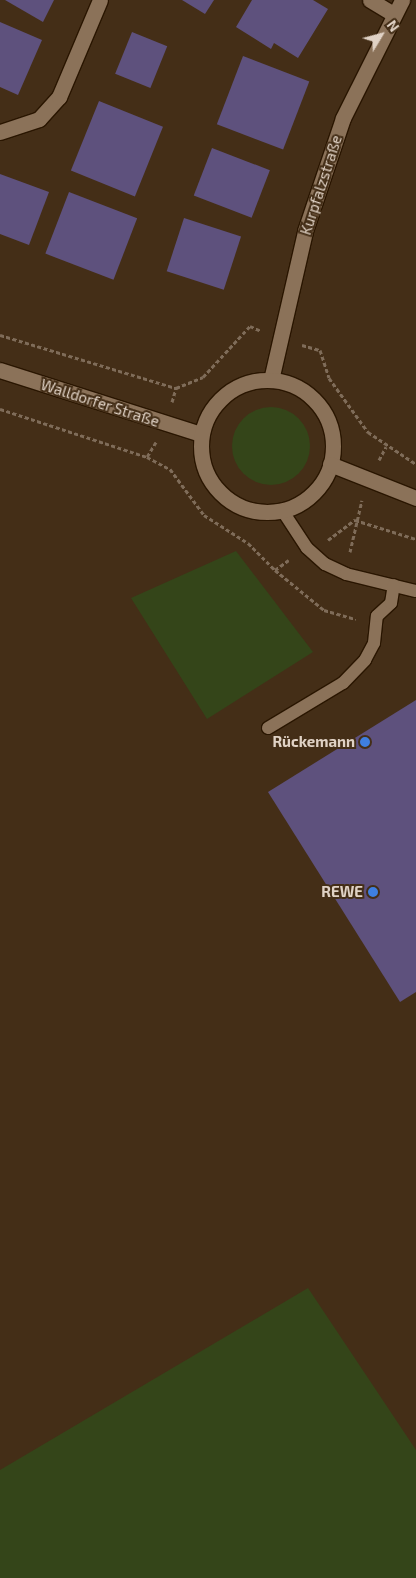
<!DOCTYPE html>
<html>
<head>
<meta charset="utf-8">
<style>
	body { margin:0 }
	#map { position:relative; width:416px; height:1578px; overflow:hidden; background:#442e17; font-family:"Exo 2",sans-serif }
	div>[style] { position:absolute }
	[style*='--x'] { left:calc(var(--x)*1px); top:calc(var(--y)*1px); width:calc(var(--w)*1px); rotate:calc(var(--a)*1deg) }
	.green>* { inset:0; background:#344519 }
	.round { border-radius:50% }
	.building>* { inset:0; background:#5e517d; transform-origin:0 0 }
	.path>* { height:3px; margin-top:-1.5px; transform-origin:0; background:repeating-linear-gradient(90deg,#7f6c59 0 4px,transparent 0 6.5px) }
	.roads { filter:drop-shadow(1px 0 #2a1601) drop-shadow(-1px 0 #2a1601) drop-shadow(0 1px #2a1601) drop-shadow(0 -1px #2a1601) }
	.lane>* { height:12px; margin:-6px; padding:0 6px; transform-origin:6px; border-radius:6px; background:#8b7259 }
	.street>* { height:15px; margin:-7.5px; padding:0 7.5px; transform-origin:7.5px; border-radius:7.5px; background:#8b7259 }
	.secondary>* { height:15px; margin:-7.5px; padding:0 7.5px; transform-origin:7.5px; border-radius:7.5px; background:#8b7259 }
	.secondary>.ring { margin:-7.5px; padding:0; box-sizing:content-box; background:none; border:15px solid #8b7259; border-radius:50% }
	.dots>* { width:14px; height:14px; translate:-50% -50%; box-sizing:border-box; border:2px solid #442e17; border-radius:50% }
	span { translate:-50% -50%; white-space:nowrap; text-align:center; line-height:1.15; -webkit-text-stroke:4px #442e17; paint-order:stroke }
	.street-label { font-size:15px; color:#e0d2c5 }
	.poi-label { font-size:15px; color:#e0d2c5; font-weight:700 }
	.right { translate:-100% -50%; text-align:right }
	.north { position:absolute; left:356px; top:10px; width:50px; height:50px; -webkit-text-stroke:4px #442e17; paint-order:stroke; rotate:53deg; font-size:14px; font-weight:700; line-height:20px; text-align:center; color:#e0d2c5 }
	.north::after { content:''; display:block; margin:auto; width:18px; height:22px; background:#e0d2c5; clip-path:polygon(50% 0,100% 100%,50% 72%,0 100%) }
</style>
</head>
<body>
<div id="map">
	<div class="green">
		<div class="round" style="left:232px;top:407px;width:78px;height:78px"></div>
		<div style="clip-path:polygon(236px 551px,313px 652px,207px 719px,131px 598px)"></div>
		<div style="clip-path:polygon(308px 1288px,416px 1450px,416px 1578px,0 1578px,0 1470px)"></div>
	</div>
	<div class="building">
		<div style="clip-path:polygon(5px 0,54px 0,43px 22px)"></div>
		<div style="clip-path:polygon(182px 0,214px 0,205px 14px)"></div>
		<div style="clip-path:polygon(252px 0,313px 0,328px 9px,298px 58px,274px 43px,271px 49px,236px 27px)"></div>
		<div style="clip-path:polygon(0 22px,42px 40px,18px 95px,0 87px)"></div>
		<div style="left:132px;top:32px;width:38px;height:45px;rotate:22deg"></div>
		<div style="left:243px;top:56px;width:71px;height:73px;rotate:21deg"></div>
		<div style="left:99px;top:101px;width:69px;height:75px;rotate:22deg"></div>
		<div style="left:212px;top:148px;width:62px;height:51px;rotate:21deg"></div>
		<div style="clip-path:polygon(0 174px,49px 192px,29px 245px,0 234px)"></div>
		<div style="left:69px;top:192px;width:73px;height:66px;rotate:21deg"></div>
		<div style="left:184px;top:218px;width:60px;height:56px;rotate:18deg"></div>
		<div style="clip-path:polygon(416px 700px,416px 992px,400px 1002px,268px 792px)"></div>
	</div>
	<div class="path">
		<div style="--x:0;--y:335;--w:184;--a:16.8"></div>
		<div style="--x:176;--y:388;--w:29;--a:-22"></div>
		<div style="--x:203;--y:377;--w:69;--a:-47.3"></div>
		<div style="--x:250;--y:326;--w:12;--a:24"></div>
		<div style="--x:302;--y:345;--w:19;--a:16"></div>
		<div style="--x:320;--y:350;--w:29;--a:72"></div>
		<div style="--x:329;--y:378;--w:67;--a:54.2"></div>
		<div style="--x:368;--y:432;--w:58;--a:33.7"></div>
		<div style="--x:172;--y:402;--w:15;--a:-74"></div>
		<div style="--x:0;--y:409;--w:155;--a:18.1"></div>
		<div style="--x:156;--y:442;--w:17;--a:121"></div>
		<div style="--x:147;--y:457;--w:26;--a:28"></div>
		<div style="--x:170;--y:469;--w:57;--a:53.5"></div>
		<div style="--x:204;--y:515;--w:52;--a:32.5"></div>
		<div style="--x:248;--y:543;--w:38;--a:45"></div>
		<div style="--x:275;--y:570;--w:17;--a:-36"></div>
		<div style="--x:379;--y:460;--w:15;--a:-62"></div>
		<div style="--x:328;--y:540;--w:34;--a:-37"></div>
		<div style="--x:355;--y:520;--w:64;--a:17.3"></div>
		<div style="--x:350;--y:552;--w:53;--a:-77"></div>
		<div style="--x:275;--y:570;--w:63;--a:39.2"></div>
		<div style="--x:324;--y:610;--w:33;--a:16"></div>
	</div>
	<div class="roads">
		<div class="lane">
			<div style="--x:282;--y:510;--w:45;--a:56.7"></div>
			<div style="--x:307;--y:548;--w:24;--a:42"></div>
			<div style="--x:325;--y:564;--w:23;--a:25"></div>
			<div style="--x:346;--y:574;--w:72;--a:13.7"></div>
			<div style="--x:268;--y:728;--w:87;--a:-31"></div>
			<div style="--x:343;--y:683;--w:32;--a:-46"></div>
			<div style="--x:365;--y:660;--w:19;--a:-62"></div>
			<div style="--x:374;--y:643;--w:27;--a:-84"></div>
			<div style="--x:377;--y:616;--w:19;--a:-43"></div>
			<div style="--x:391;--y:603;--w:18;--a:-81"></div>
		</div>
		<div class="street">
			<div style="--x:370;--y:0;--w:27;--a:31"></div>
			<div style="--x:0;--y:132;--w:41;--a:-18.4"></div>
			<div style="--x:39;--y:119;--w:30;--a:-48"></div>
			<div style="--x:59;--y:97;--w:105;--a:-67.1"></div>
			<div style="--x:271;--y:380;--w:153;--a:-77.1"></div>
			<div style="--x:305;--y:231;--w:119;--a:-71.4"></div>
			<div style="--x:343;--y:118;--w:132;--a:-63.4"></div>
		</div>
		<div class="secondary">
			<div style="--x:0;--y:370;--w:211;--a:17.7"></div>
			<div class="ring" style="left:201px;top:380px;width:117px;height:117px"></div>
			<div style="--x:330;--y:464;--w:92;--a:21.6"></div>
		</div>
	</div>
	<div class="dots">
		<div style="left:365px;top:742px;background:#3f7fe0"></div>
		<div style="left:373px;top:892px;background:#3f7fe0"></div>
	</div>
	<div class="street-label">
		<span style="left:321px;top:185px;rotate:-72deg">Kurpfalzstraße</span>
		<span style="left:100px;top:403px;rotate:18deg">Walldorfer Straße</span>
	</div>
	<div class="poi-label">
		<span class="right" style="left:355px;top:742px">Rückemann</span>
		<span class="right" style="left:363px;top:892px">REWE</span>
	</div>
	<div class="north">N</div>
</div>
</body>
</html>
